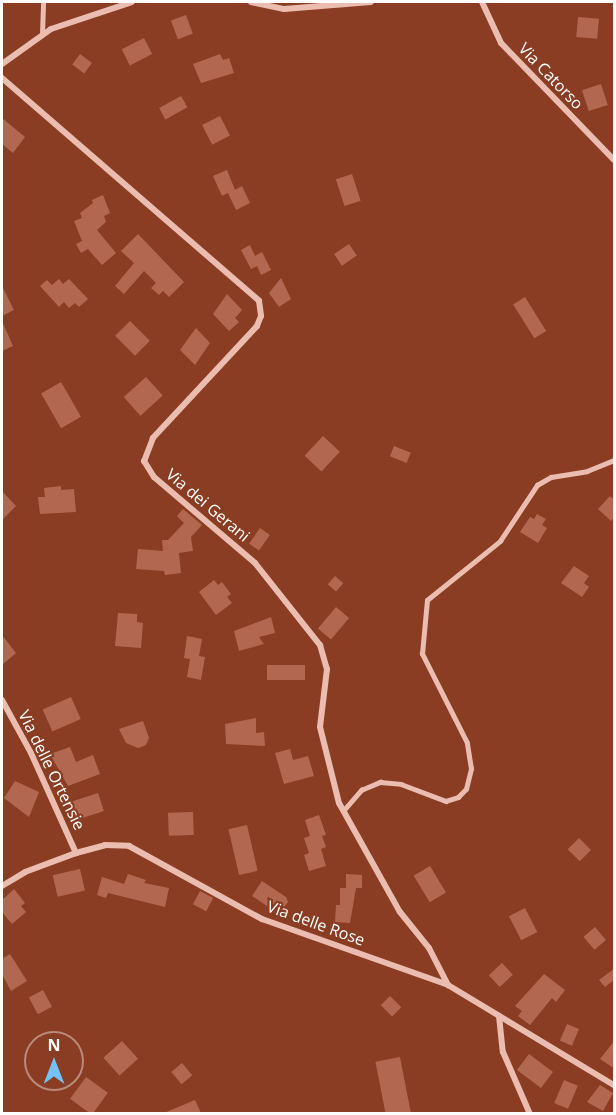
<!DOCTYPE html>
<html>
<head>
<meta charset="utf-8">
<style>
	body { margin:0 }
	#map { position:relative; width:616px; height:1115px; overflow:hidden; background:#8a3d23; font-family:"Open Sans",sans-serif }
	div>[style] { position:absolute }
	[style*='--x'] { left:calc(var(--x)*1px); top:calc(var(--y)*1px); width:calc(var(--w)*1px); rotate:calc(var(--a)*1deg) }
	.building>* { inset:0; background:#b26850; transform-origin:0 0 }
	.service>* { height:4.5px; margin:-2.25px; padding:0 2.25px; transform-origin:2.25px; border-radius:2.25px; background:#eabdb0 }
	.minor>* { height:6px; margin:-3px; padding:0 3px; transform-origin:3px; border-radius:3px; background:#eabdb0 }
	span { translate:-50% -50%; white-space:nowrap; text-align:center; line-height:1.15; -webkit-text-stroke:4.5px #8a3d23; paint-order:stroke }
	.street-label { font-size:16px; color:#fff }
	.frame { position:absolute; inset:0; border:3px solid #fff; pointer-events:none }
	.north { position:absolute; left:24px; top:1031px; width:60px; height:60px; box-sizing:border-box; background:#8a3d23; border:2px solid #b98b7b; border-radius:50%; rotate:0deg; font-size:16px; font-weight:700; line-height:24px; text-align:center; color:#fff }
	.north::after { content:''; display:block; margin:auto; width:21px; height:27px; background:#73c1f5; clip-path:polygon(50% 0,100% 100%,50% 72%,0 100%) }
</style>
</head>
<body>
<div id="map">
	<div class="building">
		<div style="left:186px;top:15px;width:20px;height:16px;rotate:70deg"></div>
		<div style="left:578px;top:17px;width:21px;height:20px;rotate:5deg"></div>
		<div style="left:144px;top:38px;width:18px;height:25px;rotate:63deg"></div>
		<div style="left:80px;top:54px;width:15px;height:13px;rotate:37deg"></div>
		<div style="clip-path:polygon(220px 54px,223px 60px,229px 58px,234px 73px,201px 83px,193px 64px)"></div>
		<div style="left:601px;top:84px;width:22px;height:20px;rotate:72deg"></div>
		<div style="left:181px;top:96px;width:13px;height:25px;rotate:61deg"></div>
		<div style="left:220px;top:116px;width:22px;height:20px;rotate:63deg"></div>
		<div style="clip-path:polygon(2px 118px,25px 137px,13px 153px,2px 144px)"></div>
		<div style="clip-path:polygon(227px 170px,235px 190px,242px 186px,250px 203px,236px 210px,228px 193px,222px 196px,213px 176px)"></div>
		<div style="left:352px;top:174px;width:28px;height:17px;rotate:72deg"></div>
		<div style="clip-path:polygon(103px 195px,110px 213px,104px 216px,106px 222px,97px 230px,116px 253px,102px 265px,88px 249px,81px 253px,76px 244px,82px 241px,74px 221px,82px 218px,80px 213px,93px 203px,92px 200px)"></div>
		<div style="clip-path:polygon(138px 234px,184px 282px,169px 297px,163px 291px,159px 295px,151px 288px,156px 283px,144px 271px,124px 294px,115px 286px,134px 263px,121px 251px)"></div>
		<div style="left:349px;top:244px;width:14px;height:18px;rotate:56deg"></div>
		<div style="clip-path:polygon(250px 245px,255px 256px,262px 252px,271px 270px,261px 275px,257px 266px,251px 269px,241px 250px)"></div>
		<div style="clip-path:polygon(281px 278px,291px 299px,279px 307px,269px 293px)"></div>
		<div style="clip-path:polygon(59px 279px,63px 284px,69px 279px,88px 299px,79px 307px,75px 303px,69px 308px,64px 302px,59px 307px,40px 286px,47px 280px,52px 285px)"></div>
		<div style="clip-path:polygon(2px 286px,14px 310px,2px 316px)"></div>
		<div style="clip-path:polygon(227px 294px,242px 310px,235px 318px,239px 322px,229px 331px,213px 314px)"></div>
		<div style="left:525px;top:297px;width:40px;height:14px;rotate:58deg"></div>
		<div style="clip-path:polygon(2px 321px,13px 346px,2px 351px)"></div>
		<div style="left:130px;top:321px;width:28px;height:21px;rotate:45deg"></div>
		<div style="clip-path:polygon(196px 328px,210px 343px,195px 365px,180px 350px)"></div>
		<div style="left:146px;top:377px;width:25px;height:30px;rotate:48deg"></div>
		<div style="left:61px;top:382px;width:40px;height:23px;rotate:60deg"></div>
		<div style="left:323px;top:436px;width:23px;height:27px;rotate:43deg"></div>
		<div style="left:394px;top:446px;width:18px;height:11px;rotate:22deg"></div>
		<div style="clip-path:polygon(61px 486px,61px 490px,74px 489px,76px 512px,40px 514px,38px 497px,45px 497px,44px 488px)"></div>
		<div style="clip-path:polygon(2px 491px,16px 506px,2px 520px)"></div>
		<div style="clip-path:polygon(610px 496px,615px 501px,615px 516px,611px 521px,598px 509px)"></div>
		<div style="clip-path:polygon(183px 509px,202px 525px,191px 537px,193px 551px,179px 553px,181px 573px,165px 575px,164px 571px,136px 569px,138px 549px,163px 551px,162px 540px,168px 540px,184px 523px,177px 516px)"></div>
		<div style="clip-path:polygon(537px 514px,546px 519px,542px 525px,547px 528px,538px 543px,520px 532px,530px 517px,534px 519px)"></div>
		<div style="left:260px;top:528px;width:12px;height:19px;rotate:35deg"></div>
		<div style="clip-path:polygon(574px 566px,589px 576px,584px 583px,589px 587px,582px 597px,561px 583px)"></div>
		<div style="left:335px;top:576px;width:11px;height:11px;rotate:41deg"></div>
		<div style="clip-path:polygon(214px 580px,218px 585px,222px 582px,231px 594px,227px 597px,232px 603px,216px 615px,199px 592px)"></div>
		<div style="left:336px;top:607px;width:17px;height:28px;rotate:40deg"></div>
		<div style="clip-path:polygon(118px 613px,137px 614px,137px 622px,143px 623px,141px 648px,115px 646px)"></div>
		<div style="clip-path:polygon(271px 617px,275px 633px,259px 637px,264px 644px,239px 651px,234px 631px)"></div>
		<div style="clip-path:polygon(2px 635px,16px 653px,2px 665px)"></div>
		<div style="clip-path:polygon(187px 636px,202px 639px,199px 656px,205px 657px,201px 680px,187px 677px,190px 659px,184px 658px)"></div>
		<div style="left:267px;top:665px;width:38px;height:15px"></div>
		<div style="left:71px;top:697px;width:24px;height:31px;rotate:66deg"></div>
		<div style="clip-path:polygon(256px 718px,256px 733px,264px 732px,265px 746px,226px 744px,225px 724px)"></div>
		<div style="clip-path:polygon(143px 721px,149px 738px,146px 745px,138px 748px,126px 743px,119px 729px)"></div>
		<div style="clip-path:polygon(70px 747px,76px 762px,93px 755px,100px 774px,68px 786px,50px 754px)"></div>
		<div style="clip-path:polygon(290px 749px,293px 760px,308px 756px,314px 776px,284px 784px,275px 753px)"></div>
		<div style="clip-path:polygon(15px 781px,39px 792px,29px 817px,4px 798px)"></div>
		<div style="left:98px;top:793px;width:19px;height:33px;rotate:72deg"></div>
		<div style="left:193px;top:812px;width:23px;height:25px;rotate:88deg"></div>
		<div style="clip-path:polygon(319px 815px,326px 835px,322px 836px,326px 847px,321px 849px,326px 866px,309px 871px,304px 855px,309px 853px,304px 838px,310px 836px,305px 820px)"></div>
		<div style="left:247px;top:825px;width:47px;height:19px;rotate:77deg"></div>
		<div style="left:579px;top:838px;width:17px;height:16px;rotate:45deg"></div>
		<div style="left:430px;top:866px;width:31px;height:19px;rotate:59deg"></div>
		<div style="left:80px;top:869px;width:22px;height:28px;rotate:77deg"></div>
		<div style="clip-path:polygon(128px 874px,146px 880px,144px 883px,169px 888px,165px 907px,108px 893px,106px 898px,97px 895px,102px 877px,124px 884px)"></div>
		<div style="clip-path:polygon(346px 874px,362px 875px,362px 888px,356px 888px,350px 923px,335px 922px,336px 905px,340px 905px,340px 888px,346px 888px)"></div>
		<div style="clip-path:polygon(262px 881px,286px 897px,288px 902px,279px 914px,252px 896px)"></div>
		<div style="clip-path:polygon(14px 889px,25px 903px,21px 906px,26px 912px,12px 924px,2px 912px,2px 900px)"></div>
		<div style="left:200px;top:891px;width:15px;height:15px;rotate:28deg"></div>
		<div style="left:525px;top:908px;width:27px;height:18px;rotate:63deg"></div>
		<div style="left:595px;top:927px;width:17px;height:15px;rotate:50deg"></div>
		<div style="clip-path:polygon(10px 954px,27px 981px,11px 991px,2px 974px,2px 959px)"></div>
		<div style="left:502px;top:963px;width:16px;height:18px;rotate:47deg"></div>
		<div style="clip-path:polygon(615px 968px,615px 979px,605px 987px,599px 980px)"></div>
		<div style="clip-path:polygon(544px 974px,565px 990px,556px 1002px,552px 998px,530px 1025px,518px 1016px,522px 1011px,515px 1006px)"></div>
		<div style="left:43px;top:990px;width:19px;height:16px;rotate:62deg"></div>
		<div style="left:390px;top:996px;width:16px;height:13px;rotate:45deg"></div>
		<div style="left:567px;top:1024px;width:13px;height:18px;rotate:23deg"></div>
		<div style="clip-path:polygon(615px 1040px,615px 1069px,600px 1059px)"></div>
		<div style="left:122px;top:1041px;width:24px;height:25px;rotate:48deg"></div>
		<div style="left:529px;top:1054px;width:30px;height:20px;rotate:37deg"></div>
		<div style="left:400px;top:1057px;width:57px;height:25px;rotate:79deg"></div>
		<div style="left:182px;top:1063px;width:16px;height:14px;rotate:50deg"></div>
		<div style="left:86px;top:1077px;width:27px;height:27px;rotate:36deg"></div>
		<div style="left:564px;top:1080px;width:15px;height:25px;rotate:23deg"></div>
		<div style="clip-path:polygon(600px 1085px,613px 1093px,603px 1111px,587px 1102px)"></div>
		<div style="clip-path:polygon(195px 1100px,201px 1113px,164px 1113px)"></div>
	</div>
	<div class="service">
		<div style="--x:42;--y:34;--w:32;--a:-88"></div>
		<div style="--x:343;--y:811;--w:28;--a:-49"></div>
		<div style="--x:361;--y:790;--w:21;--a:-23"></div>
		<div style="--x:380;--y:782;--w:21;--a:5"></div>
		<div style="--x:401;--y:784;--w:48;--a:20.7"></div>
		<div style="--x:446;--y:801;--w:13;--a:-18"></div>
		<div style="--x:458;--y:797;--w:11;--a:-45"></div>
		<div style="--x:466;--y:789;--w:21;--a:-76"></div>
		<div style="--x:471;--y:769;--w:26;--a:-99"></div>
		<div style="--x:467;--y:743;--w:100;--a:-116.8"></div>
		<div style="--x:422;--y:654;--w:54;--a:-84.7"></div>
		<div style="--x:427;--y:600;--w:94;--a:-38.9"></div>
		<div style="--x:500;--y:541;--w:67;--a:-56.5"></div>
		<div style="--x:537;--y:485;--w:16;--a:-30"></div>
		<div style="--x:551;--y:477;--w:36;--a:-9"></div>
		<div style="--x:587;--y:471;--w:29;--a:-22"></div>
	</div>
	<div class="minor">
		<div style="--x:251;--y:2;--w:34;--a:12"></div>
		<div style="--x:284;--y:9;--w:87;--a:-4.6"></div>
		<div style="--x:482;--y:2;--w:45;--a:65.1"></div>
		<div style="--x:501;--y:43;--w:163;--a:46"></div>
		<div style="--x:2;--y:64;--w:60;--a:-35.5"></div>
		<div style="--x:51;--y:29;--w:85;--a:-18.4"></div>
		<div style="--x:2;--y:78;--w:340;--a:40.9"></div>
		<div style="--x:259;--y:301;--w:15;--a:82"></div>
		<div style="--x:261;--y:316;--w:11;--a:112"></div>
		<div style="--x:257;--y:326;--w:153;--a:132.9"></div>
		<div style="--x:153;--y:438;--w:25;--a:111"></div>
		<div style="--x:144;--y:461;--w:19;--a:58"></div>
		<div style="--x:154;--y:477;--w:133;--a:40.4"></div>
		<div style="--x:255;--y:563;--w:105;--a:51.6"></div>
		<div style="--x:320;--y:645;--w:25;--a:74"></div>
		<div style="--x:327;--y:669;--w:58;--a:96.9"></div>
		<div style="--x:320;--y:727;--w:78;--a:76"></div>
		<div style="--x:339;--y:803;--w:125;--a:60.8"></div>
		<div style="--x:400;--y:912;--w:46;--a:51.1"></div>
		<div style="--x:429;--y:948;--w:42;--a:62.8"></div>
		<div style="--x:2;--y:700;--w:60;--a:61.3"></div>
		<div style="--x:31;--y:753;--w:110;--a:65.8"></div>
		<div style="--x:2;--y:886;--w:27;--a:-31"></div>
		<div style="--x:25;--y:872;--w:54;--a:-20.4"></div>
		<div style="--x:76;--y:853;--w:30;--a:-15"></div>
		<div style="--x:105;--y:845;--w:24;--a:2"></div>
		<div style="--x:129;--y:846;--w:152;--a:28.8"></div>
		<div style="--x:262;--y:919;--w:197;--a:19.5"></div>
		<div style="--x:448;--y:985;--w:194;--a:31.1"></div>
		<div style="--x:499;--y:1016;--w:36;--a:84"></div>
		<div style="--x:503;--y:1052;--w:68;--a:66.5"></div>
	</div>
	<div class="street-label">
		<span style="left:551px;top:76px;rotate:46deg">Via Catorso</span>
		<span style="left:208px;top:505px;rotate:40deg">Via dei Gerani</span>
		<span style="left:52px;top:770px;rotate:64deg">Via delle Ortensie</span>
		<span style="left:316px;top:923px;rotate:20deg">Via delle Rose</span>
	</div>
	<div class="frame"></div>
	<div class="north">N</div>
</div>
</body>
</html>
